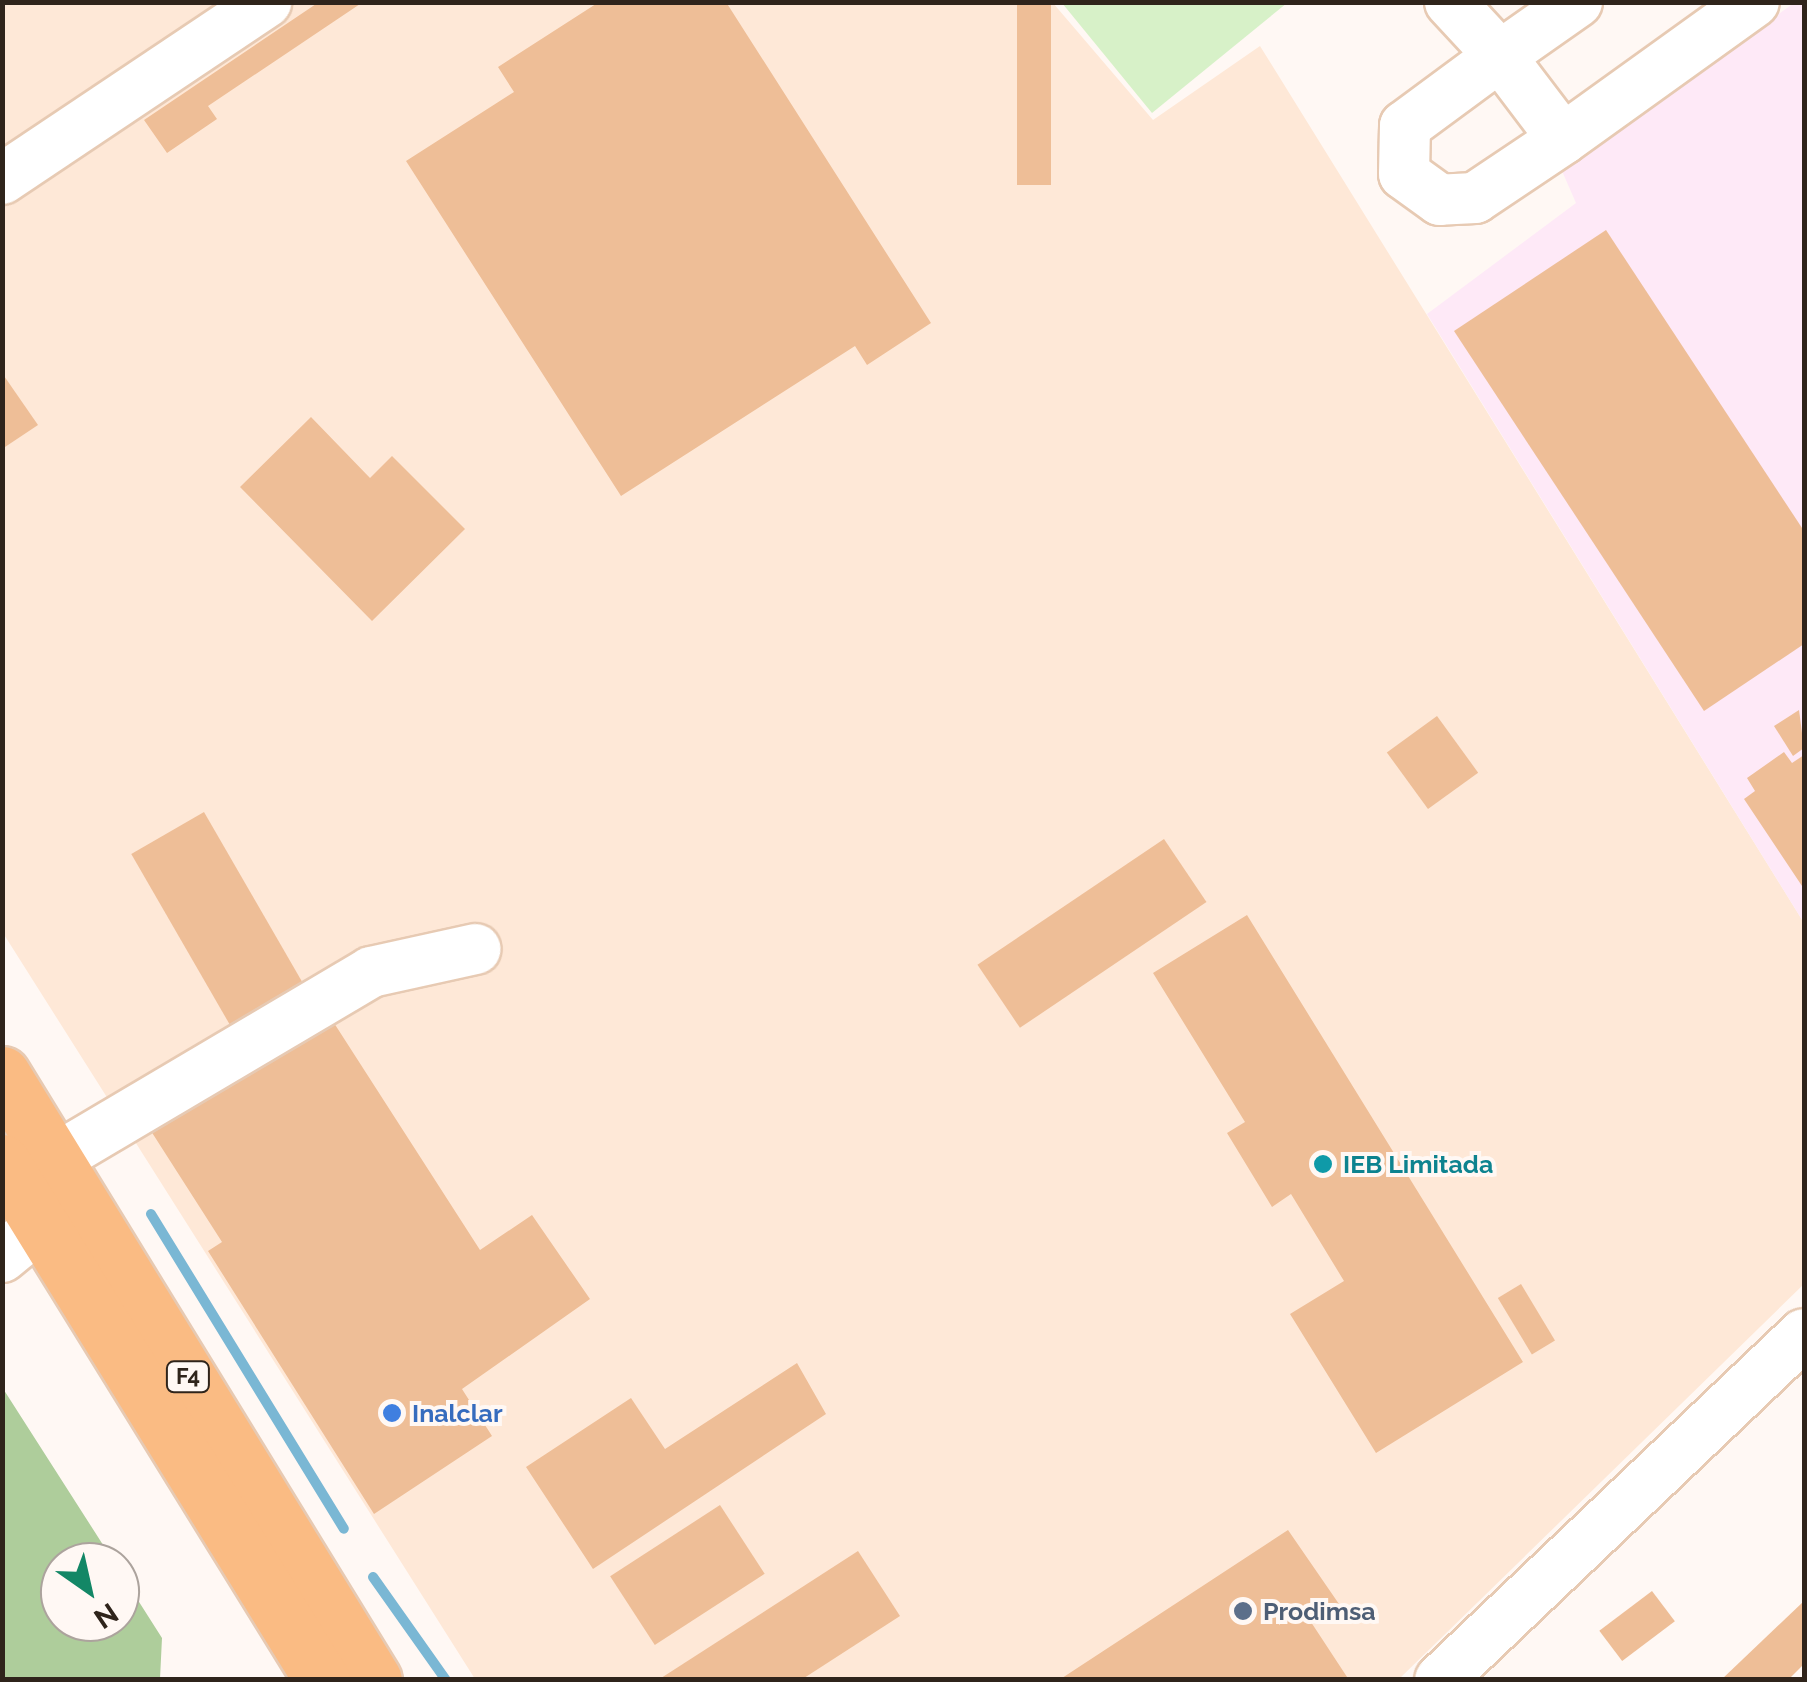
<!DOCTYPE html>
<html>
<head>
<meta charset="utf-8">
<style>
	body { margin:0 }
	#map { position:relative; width:1807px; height:1682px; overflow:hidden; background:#fff8f4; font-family:Raleway,sans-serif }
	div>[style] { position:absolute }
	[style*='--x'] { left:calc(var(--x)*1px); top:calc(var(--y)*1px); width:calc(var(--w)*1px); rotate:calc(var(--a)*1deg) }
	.built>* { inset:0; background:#fee8d7 }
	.education>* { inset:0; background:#fee9f7 }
	.green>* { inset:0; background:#d7f1c8 }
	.forest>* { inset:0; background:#aecd9b }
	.stream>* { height:10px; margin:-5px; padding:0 5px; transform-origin:5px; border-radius:5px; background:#7ab7d4 }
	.building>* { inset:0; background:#eebe97; transform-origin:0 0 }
	.roads { filter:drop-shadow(2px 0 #e7cab3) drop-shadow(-2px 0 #e7cab3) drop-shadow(0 2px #e7cab3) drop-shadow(0 -2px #e7cab3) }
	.minor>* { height:50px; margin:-25px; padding:0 25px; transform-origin:25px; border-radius:25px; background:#fff }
	.highway>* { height:55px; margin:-27.5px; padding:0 27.5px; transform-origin:27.5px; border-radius:27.5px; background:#fabb83 }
	.dots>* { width:28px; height:28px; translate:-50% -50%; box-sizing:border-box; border:5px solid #fff8f4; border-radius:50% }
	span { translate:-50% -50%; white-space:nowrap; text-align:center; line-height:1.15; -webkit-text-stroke:8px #fff8f4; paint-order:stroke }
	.shield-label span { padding:2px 8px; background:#fff8f4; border:2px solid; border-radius:8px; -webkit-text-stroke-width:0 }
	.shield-label { font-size:22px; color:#2f241b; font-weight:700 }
	.culture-label { font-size:25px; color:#0d838f; font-weight:700 }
	.left { translate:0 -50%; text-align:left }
	.shop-label { font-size:25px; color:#366cbe; font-weight:700 }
	.service-label { font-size:25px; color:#4e5e75; font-weight:700 }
	.frame { position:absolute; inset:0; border:5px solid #2f241b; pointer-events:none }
	.north { position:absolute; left:40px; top:1542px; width:100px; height:100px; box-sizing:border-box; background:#fff8f4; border:2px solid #aca39d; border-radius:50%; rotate:146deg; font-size:28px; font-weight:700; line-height:40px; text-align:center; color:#2f241b }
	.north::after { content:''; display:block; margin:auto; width:35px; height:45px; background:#138766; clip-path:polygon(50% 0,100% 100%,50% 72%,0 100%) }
</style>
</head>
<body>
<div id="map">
	<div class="built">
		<div style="clip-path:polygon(3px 3px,1053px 3px,1153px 120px,1260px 46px,1804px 923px,1804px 1284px,1399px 1679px,475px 1679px,3px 933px)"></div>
	</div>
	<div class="education">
		<div style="clip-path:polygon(1794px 3px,1804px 3px,1804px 923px,1427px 314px,1576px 203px,1562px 171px)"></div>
	</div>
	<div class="green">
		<div style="clip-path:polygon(1062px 3px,1287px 3px,1152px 113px)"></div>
	</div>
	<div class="forest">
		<div style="clip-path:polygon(2px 1387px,114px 1562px,60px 1562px,60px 1622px,120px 1622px,120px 1572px,162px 1638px,160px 1679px,3px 1679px)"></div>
	</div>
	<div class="stream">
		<div style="--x:151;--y:1214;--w:369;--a:58.5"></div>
		<div style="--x:373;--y:1577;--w:126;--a:54.7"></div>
	</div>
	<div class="building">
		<div style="clip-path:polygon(319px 2px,363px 2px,208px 106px,217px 119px,167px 153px,144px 120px)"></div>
		<div style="clip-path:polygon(599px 2px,726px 2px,931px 323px,867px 365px,855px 346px,621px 496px,406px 161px,514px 92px,498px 67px)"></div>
		<div style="left:1017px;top:2px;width:34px;height:183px"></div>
		<div style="clip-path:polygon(1606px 230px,1804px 531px,1804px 644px,1704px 711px,1454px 331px)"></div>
		<div style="clip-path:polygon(2px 373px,38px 425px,2px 449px)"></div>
		<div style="clip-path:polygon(311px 417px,370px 478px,392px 456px,465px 529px,372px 621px,240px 487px)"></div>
		<div style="clip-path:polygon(1799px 710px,1804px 748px,1793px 756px,1774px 726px)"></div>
		<div style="left:1437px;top:716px;width:70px;height:62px;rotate:54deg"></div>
		<div style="clip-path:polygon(1784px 752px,1792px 763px,1804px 755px,1804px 889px,1744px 799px,1755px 791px,1747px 778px)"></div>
		<div style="left:204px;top:812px;width:210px;height:84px;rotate:60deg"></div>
		<div style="left:1164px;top:839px;width:76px;height:225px;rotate:56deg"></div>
		<div style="clip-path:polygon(1247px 915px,1523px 1362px,1376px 1453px,1290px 1314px,1344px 1281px,1291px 1194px,1272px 1207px,1227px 1133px,1245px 1122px,1153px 973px)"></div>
		<div style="clip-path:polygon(325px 1009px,480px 1250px,532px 1215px,590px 1299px,462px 1389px,492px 1436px,374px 1514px,208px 1251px,222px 1242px,142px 1117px)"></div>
		<div style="left:1521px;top:1284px;width:66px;height:27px;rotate:59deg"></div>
		<div style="clip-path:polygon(797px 1363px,826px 1414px,593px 1569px,526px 1467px,631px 1398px,665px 1449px)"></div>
		<div style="left:720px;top:1505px;width:82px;height:131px;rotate:57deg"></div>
		<div style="clip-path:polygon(1288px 1530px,1339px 1604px,1309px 1619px,1349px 1680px,1059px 1680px)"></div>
		<div style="clip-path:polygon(858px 1551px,900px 1616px,801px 1680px,658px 1680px)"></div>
		<div style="left:1652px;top:1591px;width:38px;height:66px;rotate:53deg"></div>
		<div style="clip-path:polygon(1804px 1601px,1804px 1664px,1788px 1680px,1721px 1680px)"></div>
	</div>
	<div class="roads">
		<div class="minor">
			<div style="--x:1450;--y:2;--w:74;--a:47.2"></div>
			<div style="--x:1500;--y:56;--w:94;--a:-35"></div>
			<div style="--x:1563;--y:139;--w:106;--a:146.2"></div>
			<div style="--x:1475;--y:198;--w:35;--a:177"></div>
			<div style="--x:1440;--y:200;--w:44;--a:-144.2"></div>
			<div style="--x:1404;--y:174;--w:48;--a:-88.8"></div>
			<div style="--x:1405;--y:126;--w:118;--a:-36.4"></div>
			<div style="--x:1500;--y:56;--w:104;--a:52.8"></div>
			<div style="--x:1563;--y:139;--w:235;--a:-35.7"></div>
			<div style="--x:2;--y:179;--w:318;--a:-33.8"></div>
			<div style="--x:55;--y:1159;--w:367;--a:-30.6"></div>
			<div style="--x:371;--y:972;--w:107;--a:-12.4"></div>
			<div style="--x:2;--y:1257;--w:52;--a:-39.5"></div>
			<div style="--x:1440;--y:1680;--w:502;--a:-43.55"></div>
		</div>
		<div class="highway">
			<div style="--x:2;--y:1074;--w:711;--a:58.46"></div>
			<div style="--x:2;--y:1162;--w:609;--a:58.29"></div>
		</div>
	</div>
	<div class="dots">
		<div style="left:1323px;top:1164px;background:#0f9aa8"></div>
		<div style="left:392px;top:1413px;background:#3f7fe0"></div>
		<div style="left:1243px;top:1611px;background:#5c6f8a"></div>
	</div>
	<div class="shield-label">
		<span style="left:188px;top:1377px">F4</span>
	</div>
	<div class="culture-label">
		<span class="left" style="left:1343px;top:1164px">IEB Limitada</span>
	</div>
	<div class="shop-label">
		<span class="left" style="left:412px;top:1413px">Inalclar</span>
	</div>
	<div class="service-label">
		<span class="left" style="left:1263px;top:1611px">Prodimsa</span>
	</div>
	<div class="frame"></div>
	<div class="north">N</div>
</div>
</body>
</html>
